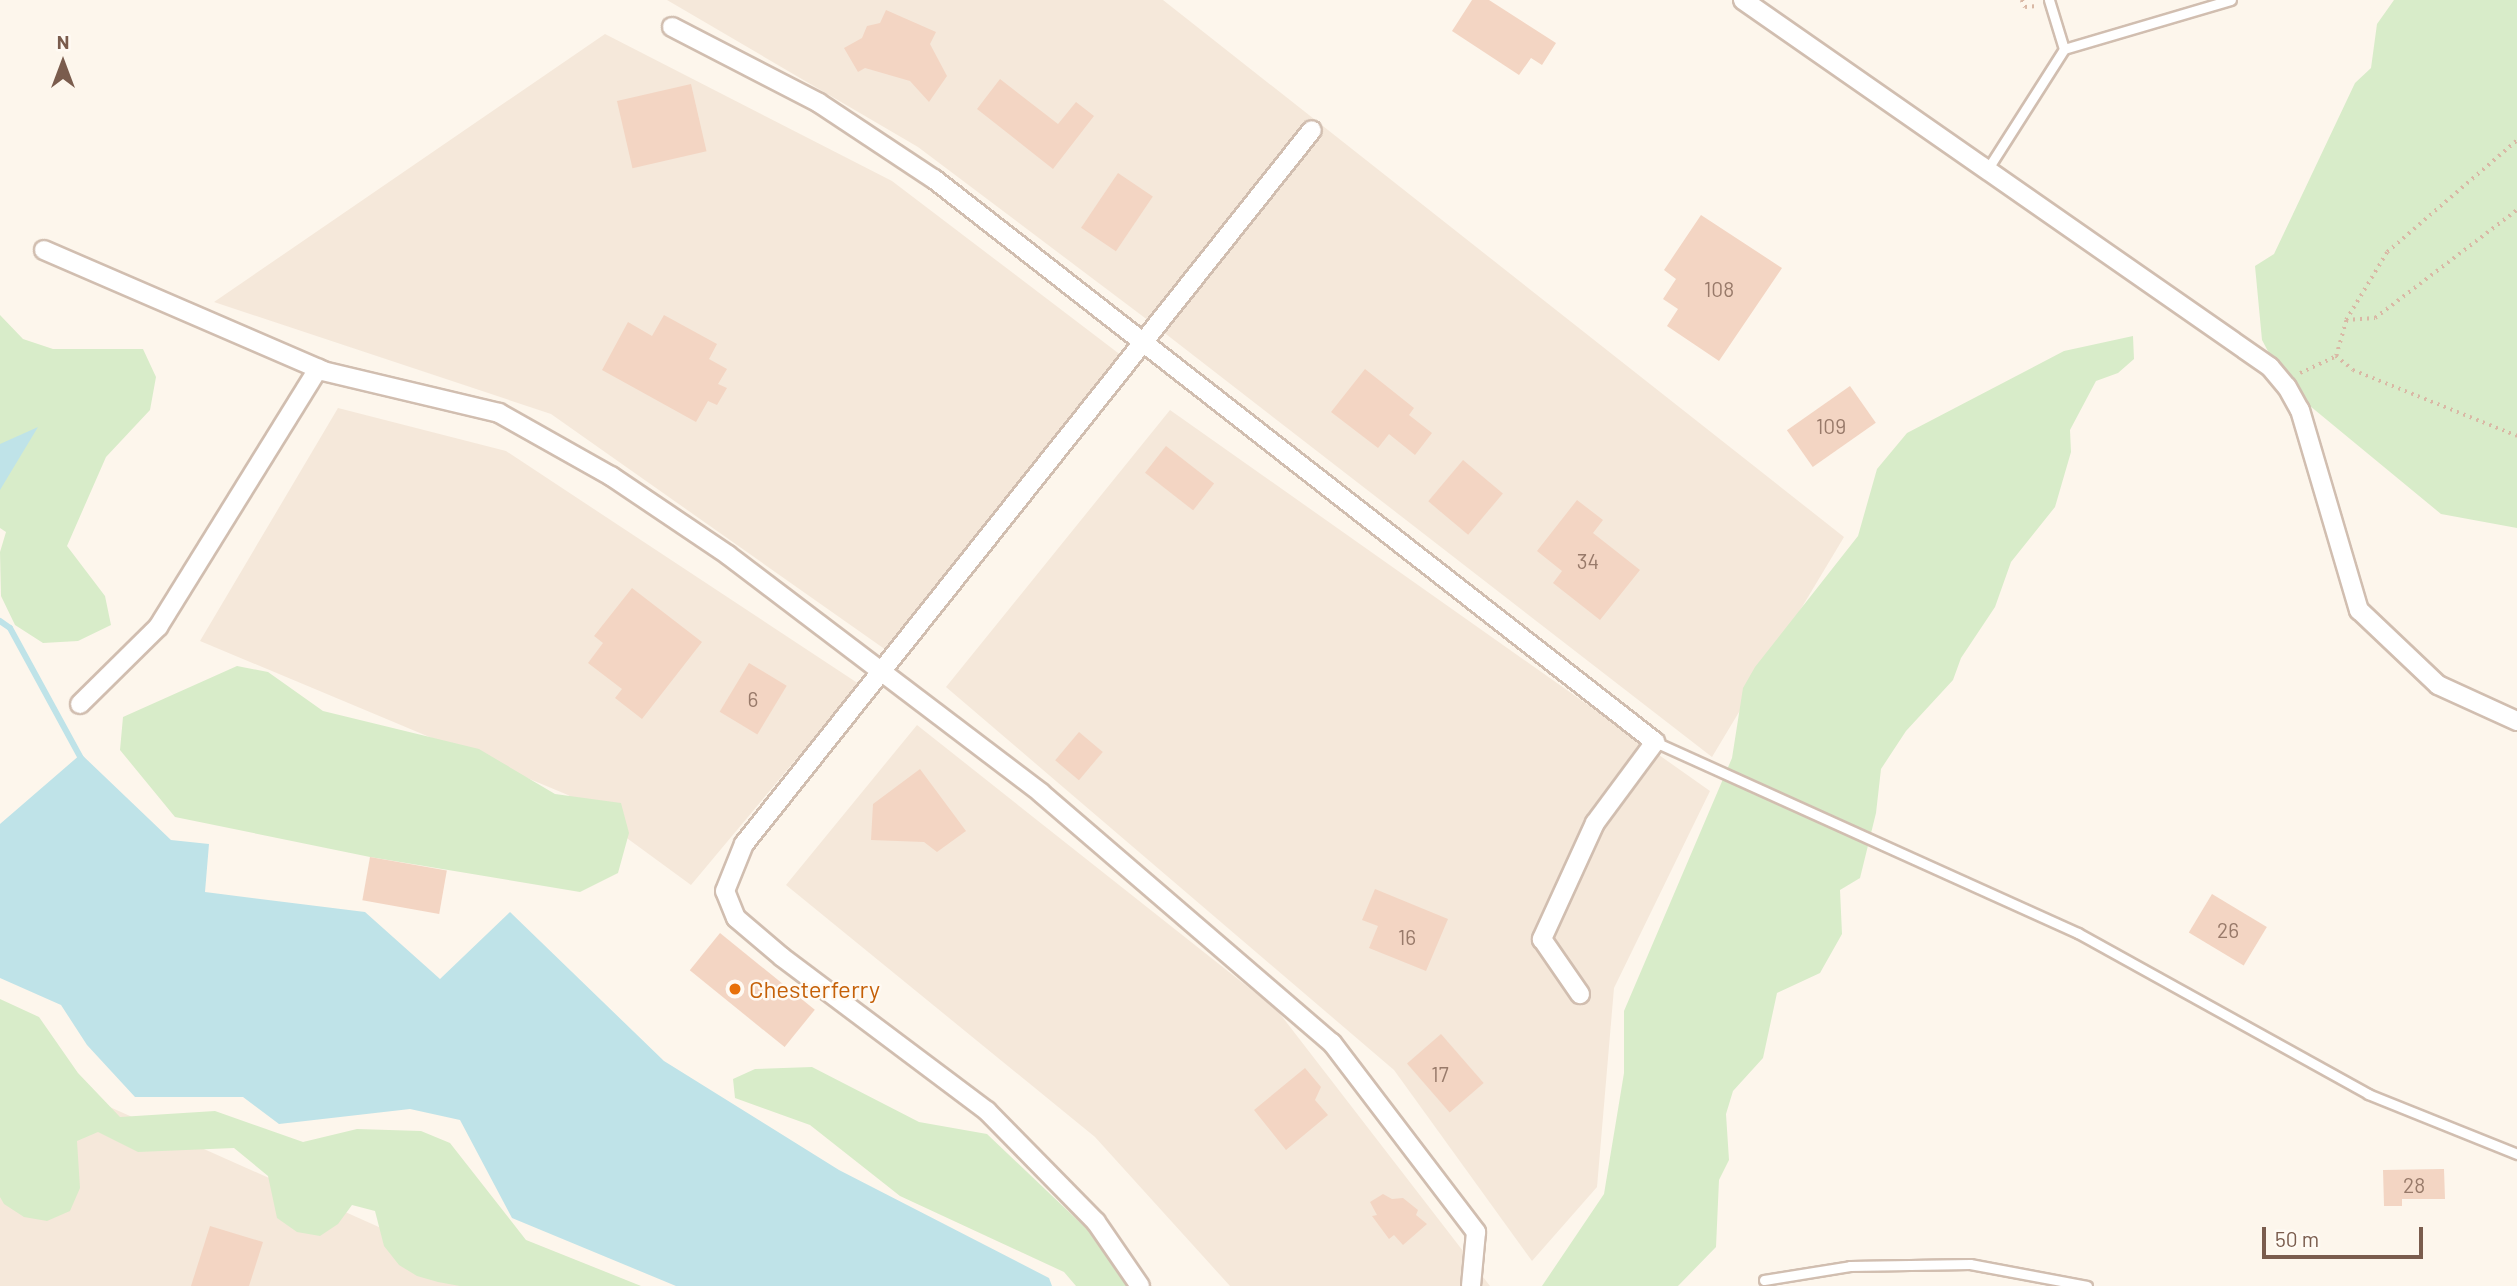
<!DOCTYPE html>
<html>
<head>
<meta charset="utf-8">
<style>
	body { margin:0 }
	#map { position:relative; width:2517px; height:1286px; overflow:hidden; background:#fdf6ec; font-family:Barlow,sans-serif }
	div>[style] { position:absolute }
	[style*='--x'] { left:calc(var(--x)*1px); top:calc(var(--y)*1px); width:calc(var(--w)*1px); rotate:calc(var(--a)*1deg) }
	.residential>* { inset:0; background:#f5e8da }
	.green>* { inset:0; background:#d8ecc9 }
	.water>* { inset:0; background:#bfe3e8 }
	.stream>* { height:6px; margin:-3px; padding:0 3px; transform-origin:3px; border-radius:3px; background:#bfe3e8 }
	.building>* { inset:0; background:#f3d5c3; transform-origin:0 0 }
	.path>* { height:3.5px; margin-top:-1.75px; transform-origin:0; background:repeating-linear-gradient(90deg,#d9b8a5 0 2px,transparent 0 7px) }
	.roads { filter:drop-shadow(2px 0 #d1beb0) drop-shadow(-2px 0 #d1beb0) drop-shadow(0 2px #d1beb0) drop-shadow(0 -2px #d1beb0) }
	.service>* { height:9px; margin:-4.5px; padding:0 4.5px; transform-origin:4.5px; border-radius:4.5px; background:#fff }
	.minor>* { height:18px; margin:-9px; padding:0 9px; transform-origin:9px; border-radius:9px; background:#fff }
	.dots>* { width:19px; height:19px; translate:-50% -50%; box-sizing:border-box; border:4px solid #fffaf3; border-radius:50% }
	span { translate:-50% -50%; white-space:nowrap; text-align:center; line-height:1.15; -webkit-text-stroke:5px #fffaf3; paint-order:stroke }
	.number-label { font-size:21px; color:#987a6a }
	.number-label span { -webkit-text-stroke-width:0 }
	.food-label { font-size:24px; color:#c56008 }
	.left { translate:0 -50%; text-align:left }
	.north { position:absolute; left:28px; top:28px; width:70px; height:70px; -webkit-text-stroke:5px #fffaf3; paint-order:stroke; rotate:0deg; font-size:19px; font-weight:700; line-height:28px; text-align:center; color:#7a5c4d }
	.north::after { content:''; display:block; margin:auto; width:24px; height:32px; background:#7a5c4d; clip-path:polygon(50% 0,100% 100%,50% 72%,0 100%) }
	.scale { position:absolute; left:2262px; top:1227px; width:161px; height:32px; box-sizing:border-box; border:4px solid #7a5c4d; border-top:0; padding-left:9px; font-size:21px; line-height:24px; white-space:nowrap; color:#7a5c4d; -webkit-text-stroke:5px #fffaf3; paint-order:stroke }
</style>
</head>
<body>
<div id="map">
	<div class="residential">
		<div style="clip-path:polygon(667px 0,1163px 0,1844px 537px,1712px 757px,1153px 324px,918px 147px)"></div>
		<div style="clip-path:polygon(605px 34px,892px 181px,1126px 359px,886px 650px,551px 414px,214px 302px)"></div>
		<div style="clip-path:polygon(338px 408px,506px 451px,859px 684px,691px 885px,568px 795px,200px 641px)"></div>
		<div style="clip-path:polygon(1170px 410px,1710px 791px,1614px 988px,1597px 1187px,1532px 1261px,1394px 1070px,946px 687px)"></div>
		<div style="clip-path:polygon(917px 725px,1277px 1010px,1490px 1286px,1230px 1286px,1095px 1137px,786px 885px)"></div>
		<div style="clip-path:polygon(0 1058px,511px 1286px,0 1286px)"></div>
	</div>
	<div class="green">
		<div style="clip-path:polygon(2394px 0,2517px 0,2517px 528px,2441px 514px,2287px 387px,2262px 340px,2255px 266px,2274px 254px,2355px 83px,2371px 68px,2377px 24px)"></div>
		<div style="clip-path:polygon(0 315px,23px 339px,53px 349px,143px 349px,156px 377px,150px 410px,106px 457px,67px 546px,105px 596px,111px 625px,78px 641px,43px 643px,15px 625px,1px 596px,0 552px,6px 532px,0 528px)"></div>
		<div style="clip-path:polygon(2133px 336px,2134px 359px,2118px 373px,2096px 381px,2070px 430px,2071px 452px,2055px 507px,2011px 562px,1995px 607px,1961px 658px,1953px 680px,1906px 731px,1881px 769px,1876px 813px,1860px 878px,1840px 890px,1842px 934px,1820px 973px,1777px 993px,1763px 1058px,1733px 1091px,1726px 1114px,1729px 1160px,1719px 1180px,1716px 1247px,1678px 1286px,1542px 1286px,1604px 1194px,1624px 1073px,1624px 1011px,1732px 758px,1743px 688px,1755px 667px,1858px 536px,1877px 469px,1907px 433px,2064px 351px)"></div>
		<div style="clip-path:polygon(237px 666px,268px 672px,323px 711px,479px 749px,555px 794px,621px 803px,629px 833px,618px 873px,580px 892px,370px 857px,175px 817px,120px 750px,123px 717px)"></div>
		<div style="clip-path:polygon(0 999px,39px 1017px,78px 1073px,120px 1117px,215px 1111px,303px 1142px,357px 1129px,421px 1131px,450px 1143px,526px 1240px,641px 1286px,460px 1286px,438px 1282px,417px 1276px,399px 1265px,384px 1246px,375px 1211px,352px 1205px,338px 1224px,320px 1236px,297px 1232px,277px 1218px,268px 1176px,234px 1148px,138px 1152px,98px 1132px,77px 1141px,80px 1188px,70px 1211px,47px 1221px,24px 1217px,4px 1204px,0 1197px)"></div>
		<div style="clip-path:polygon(812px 1067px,919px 1122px,987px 1134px,1109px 1250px,1131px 1286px,1076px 1286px,1064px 1272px,900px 1196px,810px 1125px,735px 1098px,733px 1079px,755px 1069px)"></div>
	</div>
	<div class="water">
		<div style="clip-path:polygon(38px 427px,0 490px,0 444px)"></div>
		<div style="clip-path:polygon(81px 754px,171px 840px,209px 844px,205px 892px,365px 912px,440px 979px,510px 912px,664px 1061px,839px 1170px,1049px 1278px,1052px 1286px,676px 1286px,512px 1218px,460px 1120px,410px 1109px,279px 1124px,243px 1097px,135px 1097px,87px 1045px,61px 1005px,0 978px,0 824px)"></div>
	</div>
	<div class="stream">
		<div style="--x:0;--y:621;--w:12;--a:35"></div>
		<div style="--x:10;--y:628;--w:150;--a:61.4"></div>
	</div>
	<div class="building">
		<div style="clip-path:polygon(1472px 0,1489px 0,1556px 43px,1542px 65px,1531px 58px,1519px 75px,1452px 31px)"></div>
		<div style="clip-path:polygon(886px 10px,936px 32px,930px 44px,947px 76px,929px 102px,910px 81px,865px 68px,858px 72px,844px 48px,862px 38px,867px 26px,880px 23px)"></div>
		<div style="clip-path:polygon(1000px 79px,1058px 124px,1076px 102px,1094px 116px,1053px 169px,977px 109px)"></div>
		<div style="left:691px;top:84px;width:69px;height:76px;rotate:77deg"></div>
		<div style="left:1118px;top:173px;width:42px;height:66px;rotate:34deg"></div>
		<div style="clip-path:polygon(1701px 215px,1782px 268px,1719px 361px,1667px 326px,1678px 309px,1663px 299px,1676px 279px,1664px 270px)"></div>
		<div style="clip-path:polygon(664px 315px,717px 344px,709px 359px,727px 369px,718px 384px,727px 388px,717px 405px,708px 401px,696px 422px,602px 370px,628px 322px,652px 336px)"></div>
		<div style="clip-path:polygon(1365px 369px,1414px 408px,1409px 415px,1432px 433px,1415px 455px,1389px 434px,1378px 448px,1331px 412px)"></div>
		<div style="left:1850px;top:386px;width:45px;height:77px;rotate:55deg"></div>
		<div style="left:1166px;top:446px;width:61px;height:34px;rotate:38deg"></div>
		<div style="left:1463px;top:460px;width:52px;height:54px;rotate:40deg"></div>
		<div style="clip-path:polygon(1577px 500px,1603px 520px,1593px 533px,1640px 570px,1600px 620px,1553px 583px,1562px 571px,1537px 551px)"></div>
		<div style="clip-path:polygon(632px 588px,702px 642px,642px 719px,615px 698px,622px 689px,588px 663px,603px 643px,594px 636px)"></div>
		<div style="left:749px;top:663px;width:44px;height:57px;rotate:31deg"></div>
		<div style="left:1079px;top:732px;width:31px;height:37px;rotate:40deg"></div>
		<div style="clip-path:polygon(920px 769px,966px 831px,937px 852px,924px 842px,871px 840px,873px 804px)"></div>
		<div style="left:370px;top:857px;width:78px;height:44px;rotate:10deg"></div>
		<div style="clip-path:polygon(1375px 889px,1448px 919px,1426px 971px,1369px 948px,1378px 926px,1362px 920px)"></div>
		<div style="left:2212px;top:894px;width:64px;height:45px;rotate:31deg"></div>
		<div style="left:720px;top:933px;width:122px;height:48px;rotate:39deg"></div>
		<div style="left:1441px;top:1034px;width:65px;height:45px;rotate:49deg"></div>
		<div style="clip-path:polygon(1305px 1068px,1321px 1087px,1315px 1100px,1328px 1115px,1286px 1150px,1254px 1110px)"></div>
		<div style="clip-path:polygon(2444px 1169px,2445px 1199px,2402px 1199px,2402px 1206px,2384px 1206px,2383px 1170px)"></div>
		<div style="clip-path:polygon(1383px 1194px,1392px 1199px,1403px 1198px,1418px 1210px,1416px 1215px,1427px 1224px,1403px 1245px,1394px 1235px,1389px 1239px,1372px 1216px,1377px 1215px,1370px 1202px)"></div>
		<div style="clip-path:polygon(210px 1226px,263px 1242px,249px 1286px,191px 1286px)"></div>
	</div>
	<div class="path">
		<div style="--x:2022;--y:0;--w:8;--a:67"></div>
		<div style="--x:2025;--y:7;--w:11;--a:-5"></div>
		<div style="--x:2346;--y:320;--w:29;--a:-4"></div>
		<div style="--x:2375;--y:318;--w:178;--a:-37.3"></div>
		<div style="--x:2336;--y:356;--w:37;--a:-74"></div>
		<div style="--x:2346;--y:320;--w:79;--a:-58.9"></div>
		<div style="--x:2387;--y:252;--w:172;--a:-40.7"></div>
		<div style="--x:2336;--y:356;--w:22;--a:39"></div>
		<div style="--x:2353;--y:370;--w:177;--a:21.9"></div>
		<div style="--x:2300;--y:373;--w:40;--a:-25"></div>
	</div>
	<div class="roads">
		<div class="service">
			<div style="--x:2049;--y:0;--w:51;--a:73"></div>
			<div style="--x:1987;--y:170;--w:143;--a:-57.5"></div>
			<div style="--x:2064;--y:49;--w:174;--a:-16.4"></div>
			<div style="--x:1655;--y:742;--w:464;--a:24.3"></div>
			<div style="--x:2078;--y:933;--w:332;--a:29"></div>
			<div style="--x:2368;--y:1094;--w:161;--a:21.9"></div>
			<div style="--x:1764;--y:1280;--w:87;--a:-9.2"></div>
			<div style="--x:1850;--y:1266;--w:120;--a:-1"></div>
			<div style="--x:1970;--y:1264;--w:119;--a:10.6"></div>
		</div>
		<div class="minor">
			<div style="--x:1743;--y:0;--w:642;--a:34.85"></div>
			<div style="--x:2270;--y:367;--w:26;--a:50"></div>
			<div style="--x:2287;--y:387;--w:26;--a:61"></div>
			<div style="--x:2300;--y:410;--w:209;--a:73.6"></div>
			<div style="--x:2359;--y:610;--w:109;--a:43.5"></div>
			<div style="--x:2438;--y:685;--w:87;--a:24.5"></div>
			<div style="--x:672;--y:27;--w:165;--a:27.3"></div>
			<div style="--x:819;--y:103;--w:138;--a:33.5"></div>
			<div style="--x:934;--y:179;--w:915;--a:37.98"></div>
			<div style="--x:1655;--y:742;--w:101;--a:126.5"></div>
			<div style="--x:1595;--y:823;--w:128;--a:114.6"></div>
			<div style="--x:1542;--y:939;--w:67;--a:55.4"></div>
			<div style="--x:44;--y:250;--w:304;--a:23.4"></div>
			<div style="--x:323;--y:371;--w:181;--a:13.4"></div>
			<div style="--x:499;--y:413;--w:129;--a:29.4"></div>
			<div style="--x:611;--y:476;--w:141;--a:34"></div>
			<div style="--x:728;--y:555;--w:393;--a:37.2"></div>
			<div style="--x:1041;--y:793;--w:384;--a:40.7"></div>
			<div style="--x:1332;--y:1043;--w:238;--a:52.7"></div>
			<div style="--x:1476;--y:1232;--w:54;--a:95.3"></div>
			<div style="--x:80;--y:704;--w:110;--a:-44.6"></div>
			<div style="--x:158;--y:627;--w:304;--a:-58.2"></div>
			<div style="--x:1140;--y:1286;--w:78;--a:-124.5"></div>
			<div style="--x:1096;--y:1222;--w:156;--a:-134.5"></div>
			<div style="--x:987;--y:1111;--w:256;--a:-143.1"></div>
			<div style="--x:782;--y:957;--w:60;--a:-139.7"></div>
			<div style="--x:736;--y:918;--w:29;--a:-112"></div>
			<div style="--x:725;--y:891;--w:51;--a:-68"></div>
			<div style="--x:744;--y:844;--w:912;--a:-51.5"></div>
		</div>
	</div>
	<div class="dots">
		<div style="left:735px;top:989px;background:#e8710a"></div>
	</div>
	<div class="number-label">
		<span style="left:1719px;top:289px">108</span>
		<span style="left:1831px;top:426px">109</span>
		<span style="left:1588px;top:561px">34</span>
		<span style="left:753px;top:699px">6</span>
		<span style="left:2228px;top:930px">26</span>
		<span style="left:1407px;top:937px">16</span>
		<span style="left:1440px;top:1074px">17</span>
		<span style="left:2414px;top:1185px">28</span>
	</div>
	<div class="food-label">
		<span class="left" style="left:749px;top:989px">Chesterferry</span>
	</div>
	<div class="north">N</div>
	<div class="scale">50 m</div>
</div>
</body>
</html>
